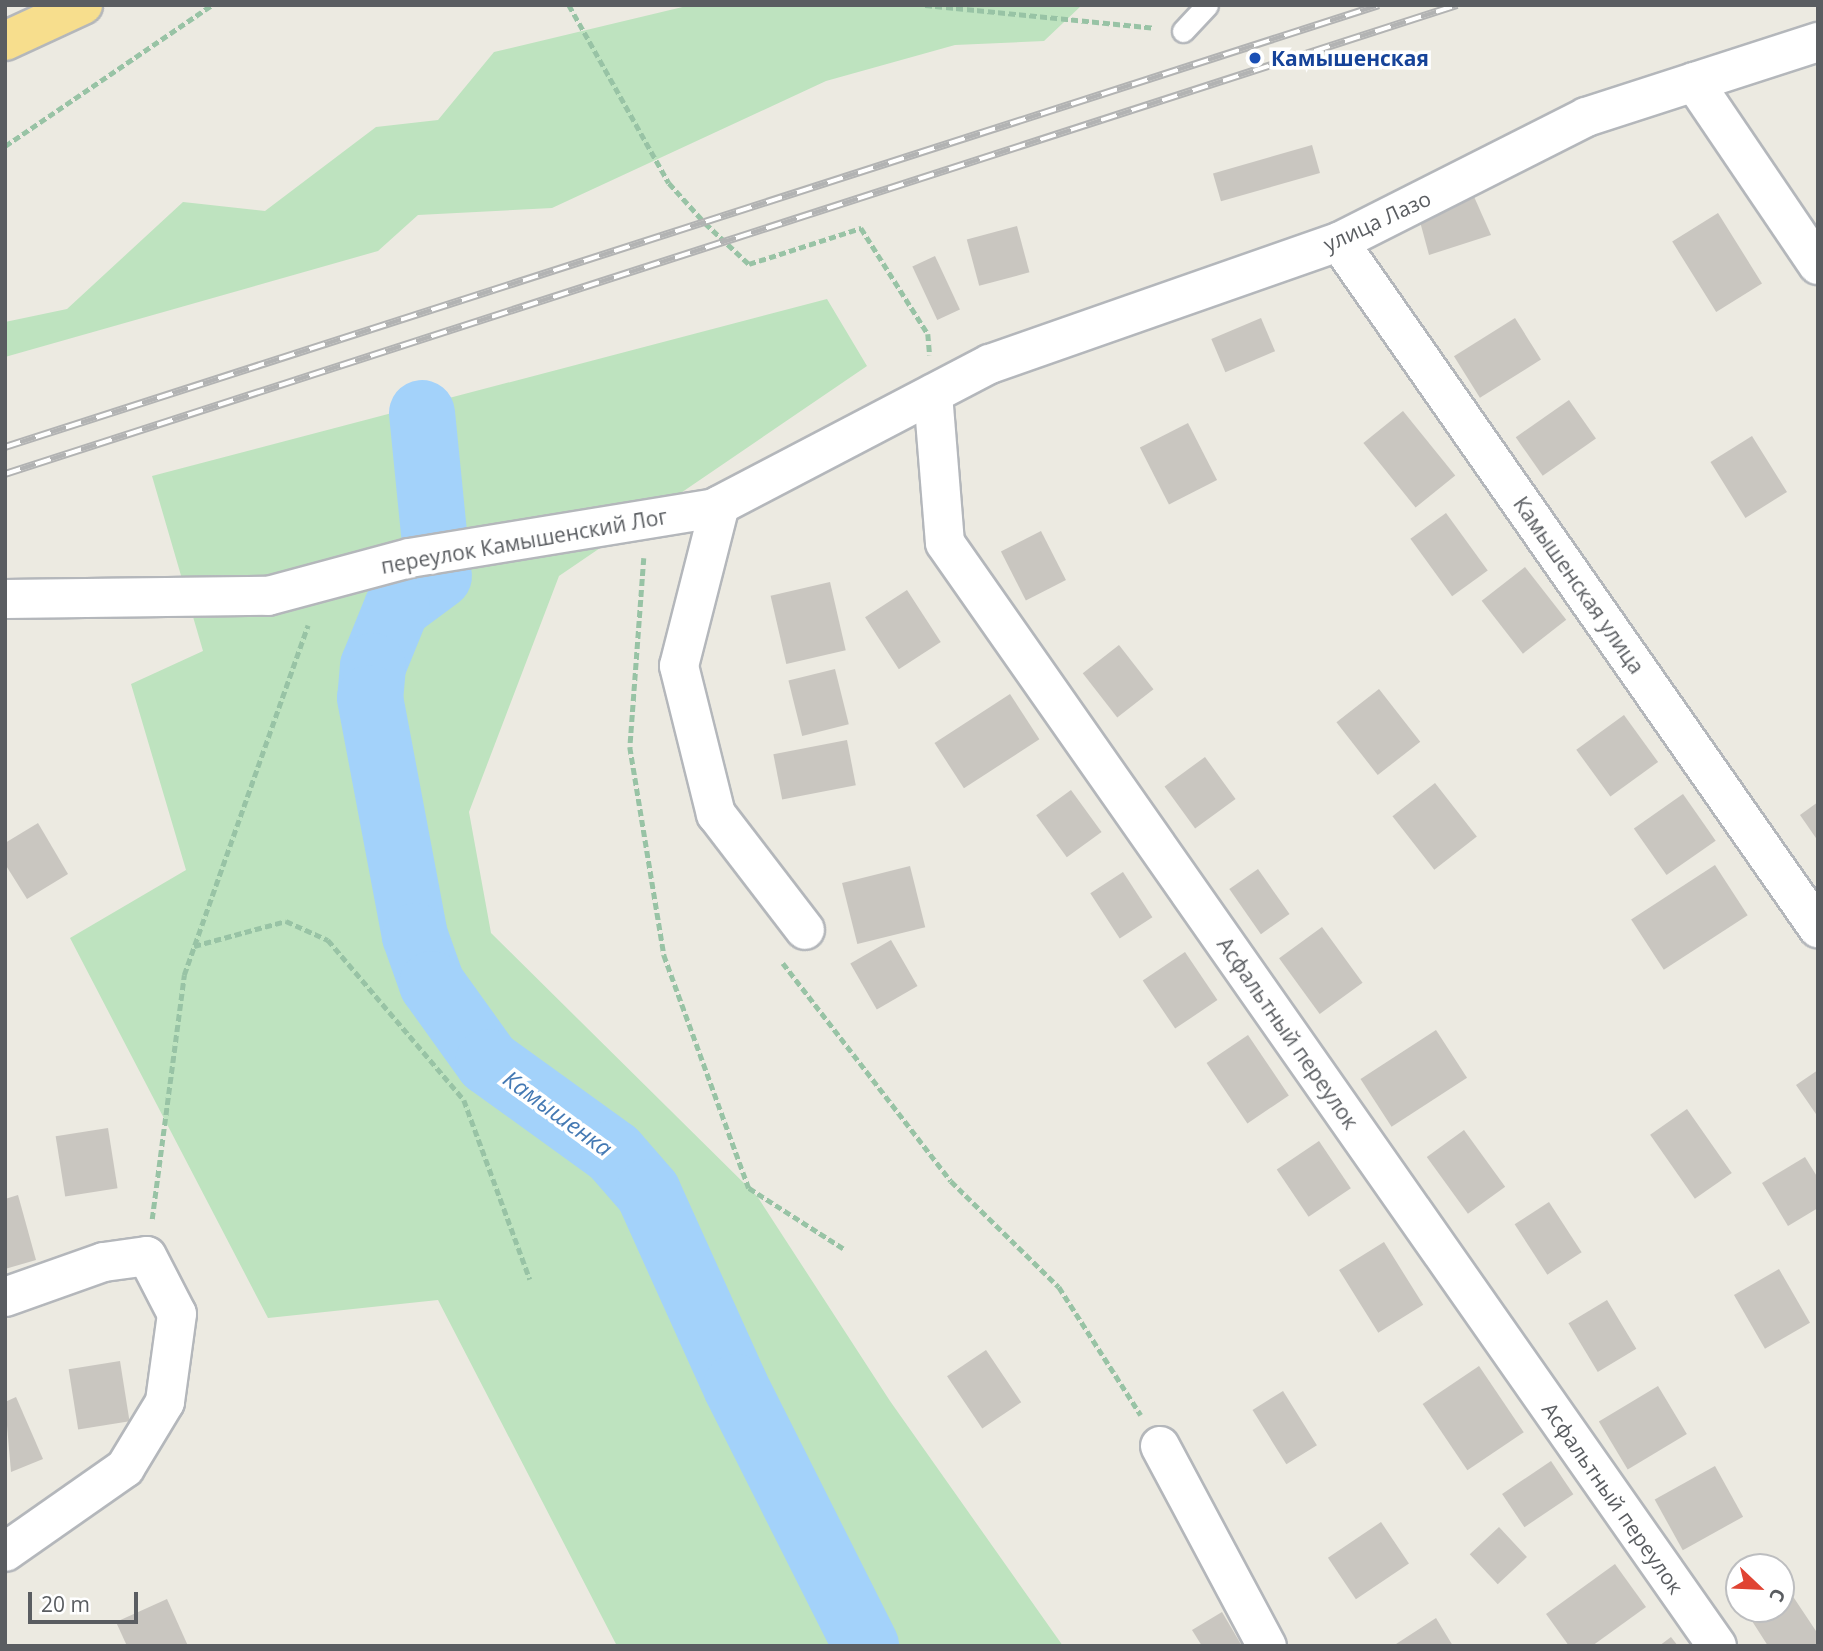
<!DOCTYPE html>
<html>
<head>
<meta charset="utf-8">
<style>
	body { margin:0 }
	#map { position:relative; width:1823px; height:1651px; overflow:hidden; background:#eceae1; font-family:"Open Sans",sans-serif }
	div>[style] { position:absolute }
	[style*='--x'] { left:calc(var(--x)*1px); top:calc(var(--y)*1px); width:calc(var(--w)*1px); rotate:calc(var(--a)*1deg) }
	.green>* { inset:0; background:#bee3bf }
	.river>* { height:66px; margin:-33px; padding:0 33px; transform-origin:33px; border-radius:33px; background:#a3d2fa }
	.building>* { inset:0; background:#c9c6c0; transform-origin:0 0 }
	.path>* { height:4.5px; margin-top:-2.25px; transform-origin:0; background:repeating-linear-gradient(90deg,#98c3a5 0 7px,transparent 0 10.5px) }
	.roads { filter:drop-shadow(2px 0 #b4b7bb) drop-shadow(-2px 0 #b4b7bb) drop-shadow(0 2px #b4b7bb) drop-shadow(0 -2px #b4b7bb) }
	.lane>* { height:21px; margin:-10.5px; padding:0 10.5px; transform-origin:10.5px; border-radius:10.5px; background:#fff }
	.street>* { height:38px; margin:-19px; padding:0 19px; transform-origin:19px; border-radius:19px; background:#fff }
	.highway>* { height:38px; margin:-19px; padding:0 19px; transform-origin:19px; border-radius:19px; background:#f7de8d }
	.rail>* { height:8px; margin-top:-4px; transform-origin:0; background:repeating-linear-gradient(90deg,#fff 0 16px,#b2b3b3 0 32px); box-sizing:border-box; border-block:2px solid #b2b3b3 }
	.dots>* { width:19px; height:19px; translate:-50% -50%; box-sizing:border-box; border:4px solid #fff; border-radius:50% }
	span { translate:-50% -50%; white-space:nowrap; text-align:center; line-height:1.15; -webkit-text-stroke:7px #fff; paint-order:stroke }
	.transit-label { font-size:21px; color:#164399; font-weight:700 }
	.left { translate:0 -50%; text-align:left }
	.street-label { font-size:21px; color:#5a5d61 }
	.water-label { font-size:23px; color:#4479b3; font-style:italic }
	.frame { position:absolute; inset:0; border:7px solid #5a5d61; pointer-events:none }
	.north { position:absolute; left:1725px; top:1553px; width:70px; height:70px; box-sizing:border-box; background:#fff; border:2px solid #bdbec0; border-radius:50%; rotate:113deg; font-size:19px; font-weight:700; line-height:28px; text-align:center; color:#5a5d61 }
	.north::after { content:''; display:block; margin:auto; width:24px; height:32px; background:#e04433; clip-path:polygon(50% 0,100% 100%,50% 72%,0 100%) }
	.scale { position:absolute; left:28px; top:1592px; width:110px; height:32px; box-sizing:border-box; border:4px solid #5a5d61; border-top:0; padding-left:9px; font-size:21px; line-height:24px; white-space:nowrap; color:#5a5d61; -webkit-text-stroke:5px #fff; paint-order:stroke }
</style>
</head>
<body>
<div id="map">
	<div class="green">
		<div style="clip-path:polygon(691px 5px,1082px 5px,1044px 41px,955px 45px,826px 81px,552px 208px,418px 215px,378px 251px,5px 357px,5px 322px,67px 309px,183px 202px,265px 211px,376px 127px,438px 120px,494px 52px)"></div>
		<div style="clip-path:polygon(827px 299px,867px 366px,559px 576px,469px 812px,491px 933px,757px 1196px,890px 1401px,1063px 1646px,617px 1646px,438px 1300px,268px 1318px,70px 938px,186px 870px,131px 684px,203px 651px,152px 476px)"></div>
	</div>
	<div class="river">
		<div style="--x:422;--y:413;--w:121;--a:84.3"></div>
		<div style="--x:439;--y:576;--w:52;--a:143.6"></div>
		<div style="--x:397;--y:607;--w:64;--a:112.1"></div>
		<div style="--x:373;--y:666;--w:32;--a:95"></div>
		<div style="--x:370;--y:698;--w:242;--a:79.3"></div>
		<div style="--x:415;--y:936;--w:51;--a:70.5"></div>
		<div style="--x:432;--y:984;--w:96;--a:54.3"></div>
		<div style="--x:488;--y:1062;--w:155;--a:35.8"></div>
		<div style="--x:614;--y:1153;--w:52;--a:48.9"></div>
		<div style="--x:648;--y:1192;--w:214;--a:65.7"></div>
		<div style="--x:736;--y:1387;--w:290;--a:63.3"></div>
	</div>
	<div class="building">
		<div style="left:1312px;top:145px;width:29px;height:103px;rotate:74deg"></div>
		<div style="clip-path:polygon(1468px 183px,1491px 235px,1429px 255px,1415px 203px)"></div>
		<div style="left:1718px;top:213px;width:83px;height:54px;rotate:58deg"></div>
		<div style="left:1017px;top:226px;width:48px;height:52px;rotate:75deg"></div>
		<div style="left:935px;top:256px;width:59px;height:25px;rotate:65deg"></div>
		<div style="left:1261px;top:318px;width:36px;height:54px;rotate:67deg"></div>
		<div style="left:1515px;top:318px;width:49px;height:72px;rotate:58deg"></div>
		<div style="left:1569px;top:400px;width:47px;height:65px;rotate:55deg"></div>
		<div style="left:1403px;top:411px;width:83px;height:51px;rotate:51deg"></div>
		<div style="left:1188px;top:423px;width:64px;height:54px;rotate:63deg"></div>
		<div style="left:1752px;top:436px;width:66px;height:49px;rotate:58deg"></div>
		<div style="left:1446px;top:513px;width:71px;height:44px;rotate:54deg"></div>
		<div style="left:1041px;top:531px;width:55px;height:45px;rotate:63deg"></div>
		<div style="left:1525px;top:567px;width:67px;height:55px;rotate:52deg"></div>
		<div style="left:830px;top:582px;width:70px;height:61px;rotate:77deg"></div>
		<div style="left:907px;top:590px;width:62px;height:50px;rotate:57deg"></div>
		<div style="left:1119px;top:645px;width:56px;height:46px;rotate:52deg"></div>
		<div style="left:835px;top:669px;width:57px;height:48px;rotate:76deg"></div>
		<div style="left:1379px;top:689px;width:67px;height:54px;rotate:52deg"></div>
		<div style="left:1010px;top:694px;width:54px;height:90px;rotate:57deg"></div>
		<div style="left:1624px;top:715px;width:58px;height:59px;rotate:54deg"></div>
		<div style="left:847px;top:740px;width:46px;height:75px;rotate:79deg"></div>
		<div style="left:1205px;top:757px;width:52px;height:50px;rotate:54deg"></div>
		<div style="left:1435px;top:783px;width:68px;height:54px;rotate:52deg"></div>
		<div style="left:1071px;top:790px;width:52px;height:43px;rotate:54deg"></div>
		<div style="left:1683px;top:794px;width:57px;height:60px;rotate:55deg"></div>
		<div style="clip-path:polygon(1818px 802px,1818px 841px,1800px 815px)"></div>
		<div style="clip-path:polygon(38px 823px,68px 874px,27px 899px,5px 864px,5px 843px)"></div>
		<div style="left:1715px;top:865px;width:60px;height:100px;rotate:57deg"></div>
		<div style="left:910px;top:866px;width:63px;height:70px;rotate:76deg"></div>
		<div style="left:1258px;top:869px;width:55px;height:35px;rotate:55deg"></div>
		<div style="left:1123px;top:872px;width:54px;height:39px;rotate:57deg"></div>
		<div style="left:1322px;top:927px;width:69px;height:53px;rotate:54deg"></div>
		<div style="left:891px;top:940px;width:53px;height:47px;rotate:60deg"></div>
		<div style="left:1185px;top:952px;width:58px;height:51px;rotate:56deg"></div>
		<div style="left:1436px;top:1030px;width:57px;height:90px;rotate:57deg"></div>
		<div style="left:1248px;top:1035px;width:73px;height:50px;rotate:56deg"></div>
		<div style="clip-path:polygon(1818px 1070px,1818px 1117px,1796px 1085px)"></div>
		<div style="left:1687px;top:1109px;width:78px;height:45px;rotate:55deg"></div>
		<div style="left:108px;top:1128px;width:61px;height:53px;rotate:81deg"></div>
		<div style="left:1464px;top:1130px;width:70px;height:46px;rotate:54deg"></div>
		<div style="left:1319px;top:1141px;width:57px;height:51px;rotate:56deg"></div>
		<div style="clip-path:polygon(1805px 1157px,1818px 1178px,1818px 1208px,1788px 1226px,1762px 1183px)"></div>
		<div style="clip-path:polygon(18px 1195px,36px 1260px,5px 1269px,5px 1199px)"></div>
		<div style="left:1549px;top:1202px;width:60px;height:41px;rotate:57deg"></div>
		<div style="left:1384px;top:1242px;width:74px;height:53px;rotate:58deg"></div>
		<div style="left:1779px;top:1269px;width:62px;height:52px;rotate:60deg"></div>
		<div style="left:1607px;top:1300px;width:57px;height:45px;rotate:59deg"></div>
		<div style="left:986px;top:1350px;width:63px;height:47px;rotate:56deg"></div>
		<div style="left:120px;top:1361px;width:61px;height:52px;rotate:81deg"></div>
		<div style="left:1479px;top:1366px;width:80px;height:68px;rotate:56deg"></div>
		<div style="left:1658px;top:1386px;width:56px;height:69px;rotate:59deg"></div>
		<div style="left:1283px;top:1391px;width:64px;height:36px;rotate:58deg"></div>
		<div style="clip-path:polygon(16px 1397px,43px 1459px,11px 1472px,5px 1402px)"></div>
		<div style="left:1551px;top:1461px;width:40px;height:59px;rotate:56deg"></div>
		<div style="left:1715px;top:1466px;width:58px;height:69px;rotate:61deg"></div>
		<div style="left:1381px;top:1522px;width:50px;height:64px;rotate:56deg"></div>
		<div style="left:1499px;top:1527px;width:41px;height:40px;rotate:47deg"></div>
		<div style="clip-path:polygon(1615px 1564px,1646px 1607px,1592px 1646px,1569px 1646px,1546px 1614px)"></div>
		<div style="clip-path:polygon(1792px 1595px,1818px 1634px,1817px 1646px,1768px 1646px,1752px 1621px,1781px 1609px)"></div>
		<div style="clip-path:polygon(167px 1599px,188px 1646px,127px 1646px,116px 1622px)"></div>
		<div style="clip-path:polygon(1222px 1612px,1242px 1646px,1202px 1646px,1192px 1630px)"></div>
		<div style="clip-path:polygon(1436px 1618px,1453px 1646px,1393px 1646px)"></div>
		<div style="clip-path:polygon(1671px 1637px,1678px 1646px,1659px 1646px)"></div>
	</div>
	<div class="path">
		<div style="--x:569;--y:5;--w:204;--a:60.7"></div>
		<div style="--x:669;--y:183;--w:54;--a:48"></div>
		<div style="--x:705;--y:223;--w:60;--a:43"></div>
		<div style="--x:749;--y:264;--w:118;--a:-17.8"></div>
		<div style="--x:861;--y:228;--w:125;--a:57.7"></div>
		<div style="--x:928;--y:334;--w:21;--a:85"></div>
		<div style="--x:925;--y:5;--w:230;--a:5.7"></div>
		<div style="--x:5;--y:146;--w:250;--a:-34.3"></div>
		<div style="--x:644;--y:558;--w:190;--a:94.2"></div>
		<div style="--x:630;--y:747;--w:211;--a:80.7"></div>
		<div style="--x:664;--y:955;--w:248;--a:70"></div>
		<div style="--x:749;--y:1188;--w:112;--a:32.6"></div>
		<div style="--x:194;--y:946;--w:95;--a:-15.2"></div>
		<div style="--x:286;--y:921;--w:46;--a:24.3"></div>
		<div style="--x:328;--y:940;--w:210;--a:49.6"></div>
		<div style="--x:464;--y:1100;--w:191;--a:69.8"></div>
		<div style="--x:783;--y:963;--w:275;--a:52.4"></div>
		<div style="--x:951;--y:1181;--w:151;--a:44.5"></div>
		<div style="--x:1059;--y:1287;--w:152;--a:57.4"></div>
		<div style="--x:152;--y:1219;--w:246;--a:-82.5"></div>
		<div style="--x:184;--y:975;--w:371;--a:-70.5"></div>
	</div>
	<div class="roads">
		<div class="lane">
			<div style="--x:1183;--y:31;--w:35;--a:-47"></div>
		</div>
		<div class="street">
			<div style="--x:1694;--y:82;--w:221;--a:55.9"></div>
			<div style="--x:1339;--y:242;--w:837;--a:55.08"></div>
			<div style="--x:933;--y:394;--w:149;--a:85.4"></div>
			<div style="--x:945;--y:543;--w:1346;--a:55.01"></div>
			<div style="--x:720;--y:505;--w:166;--a:104.3"></div>
			<div style="--x:679;--y:666;--w:153;--a:76"></div>
			<div style="--x:716;--y:814;--w:146;--a:52.5"></div>
			<div style="--x:5;--y:599;--w:263;--a:-0.7"></div>
			<div style="--x:268;--y:596;--w:147;--a:-15"></div>
			<div style="--x:410;--y:558;--w:308;--a:-9.3"></div>
			<div style="--x:714;--y:508;--w:311;--a:-27.6"></div>
			<div style="--x:990;--y:364;--w:370;--a:-19.3"></div>
			<div style="--x:1339;--y:242;--w:277;--a:-26.8"></div>
			<div style="--x:1586;--y:117;--w:244;--a:-17.9"></div>
			<div style="--x:5;--y:1297;--w:105;--a:-19.5"></div>
			<div style="--x:104;--y:1262;--w:43;--a:-7.9"></div>
			<div style="--x:147;--y:1256;--w:65;--a:62.7"></div>
			<div style="--x:177;--y:1314;--w:89;--a:97.8"></div>
			<div style="--x:165;--y:1402;--w:77;--a:121.2"></div>
			<div style="--x:125;--y:1468;--w:146;--a:145"></div>
			<div style="--x:1160;--y:1446;--w:227;--a:61.9"></div>
		</div>
		<div class="highway">
			<div style="--x:5;--y:41;--w:86;--a:-24.8"></div>
		</div>
	</div>
	<div class="rail">
		<div style="--x:5;--y:447;--w:1443;--a:-17.83"></div>
		<div style="--x:5;--y:474;--w:1526;--a:-17.9"></div>
	</div>
	<div class="dots">
		<div style="left:1255px;top:58px;background:#1a4fb4"></div>
	</div>
	<div class="transit-label">
		<span class="left" style="left:1271px;top:58px">Камышенская</span>
	</div>
	<div class="street-label">
		<span style="left:1377px;top:221px;rotate:-25deg">улица Лазо</span>
		<span style="left:524px;top:541px;rotate:-10deg">переулок Камышенский Лог</span>
		<span style="left:1579px;top:585px;rotate:55deg">Камышенская улица</span>
		<span style="left:1288px;top:1033px;rotate:55deg">Асфальтный переулок</span>
		<span style="left:1613px;top:1498px;rotate:55deg">Асфальтный переулок</span>
	</div>
	<div class="water-label">
		<span style="left:558px;top:1113px;rotate:36deg">Камышенка</span>
	</div>
	<div class="frame"></div>
	<div class="north">С</div>
	<div class="scale">20 m</div>
</div>
</body>
</html>
